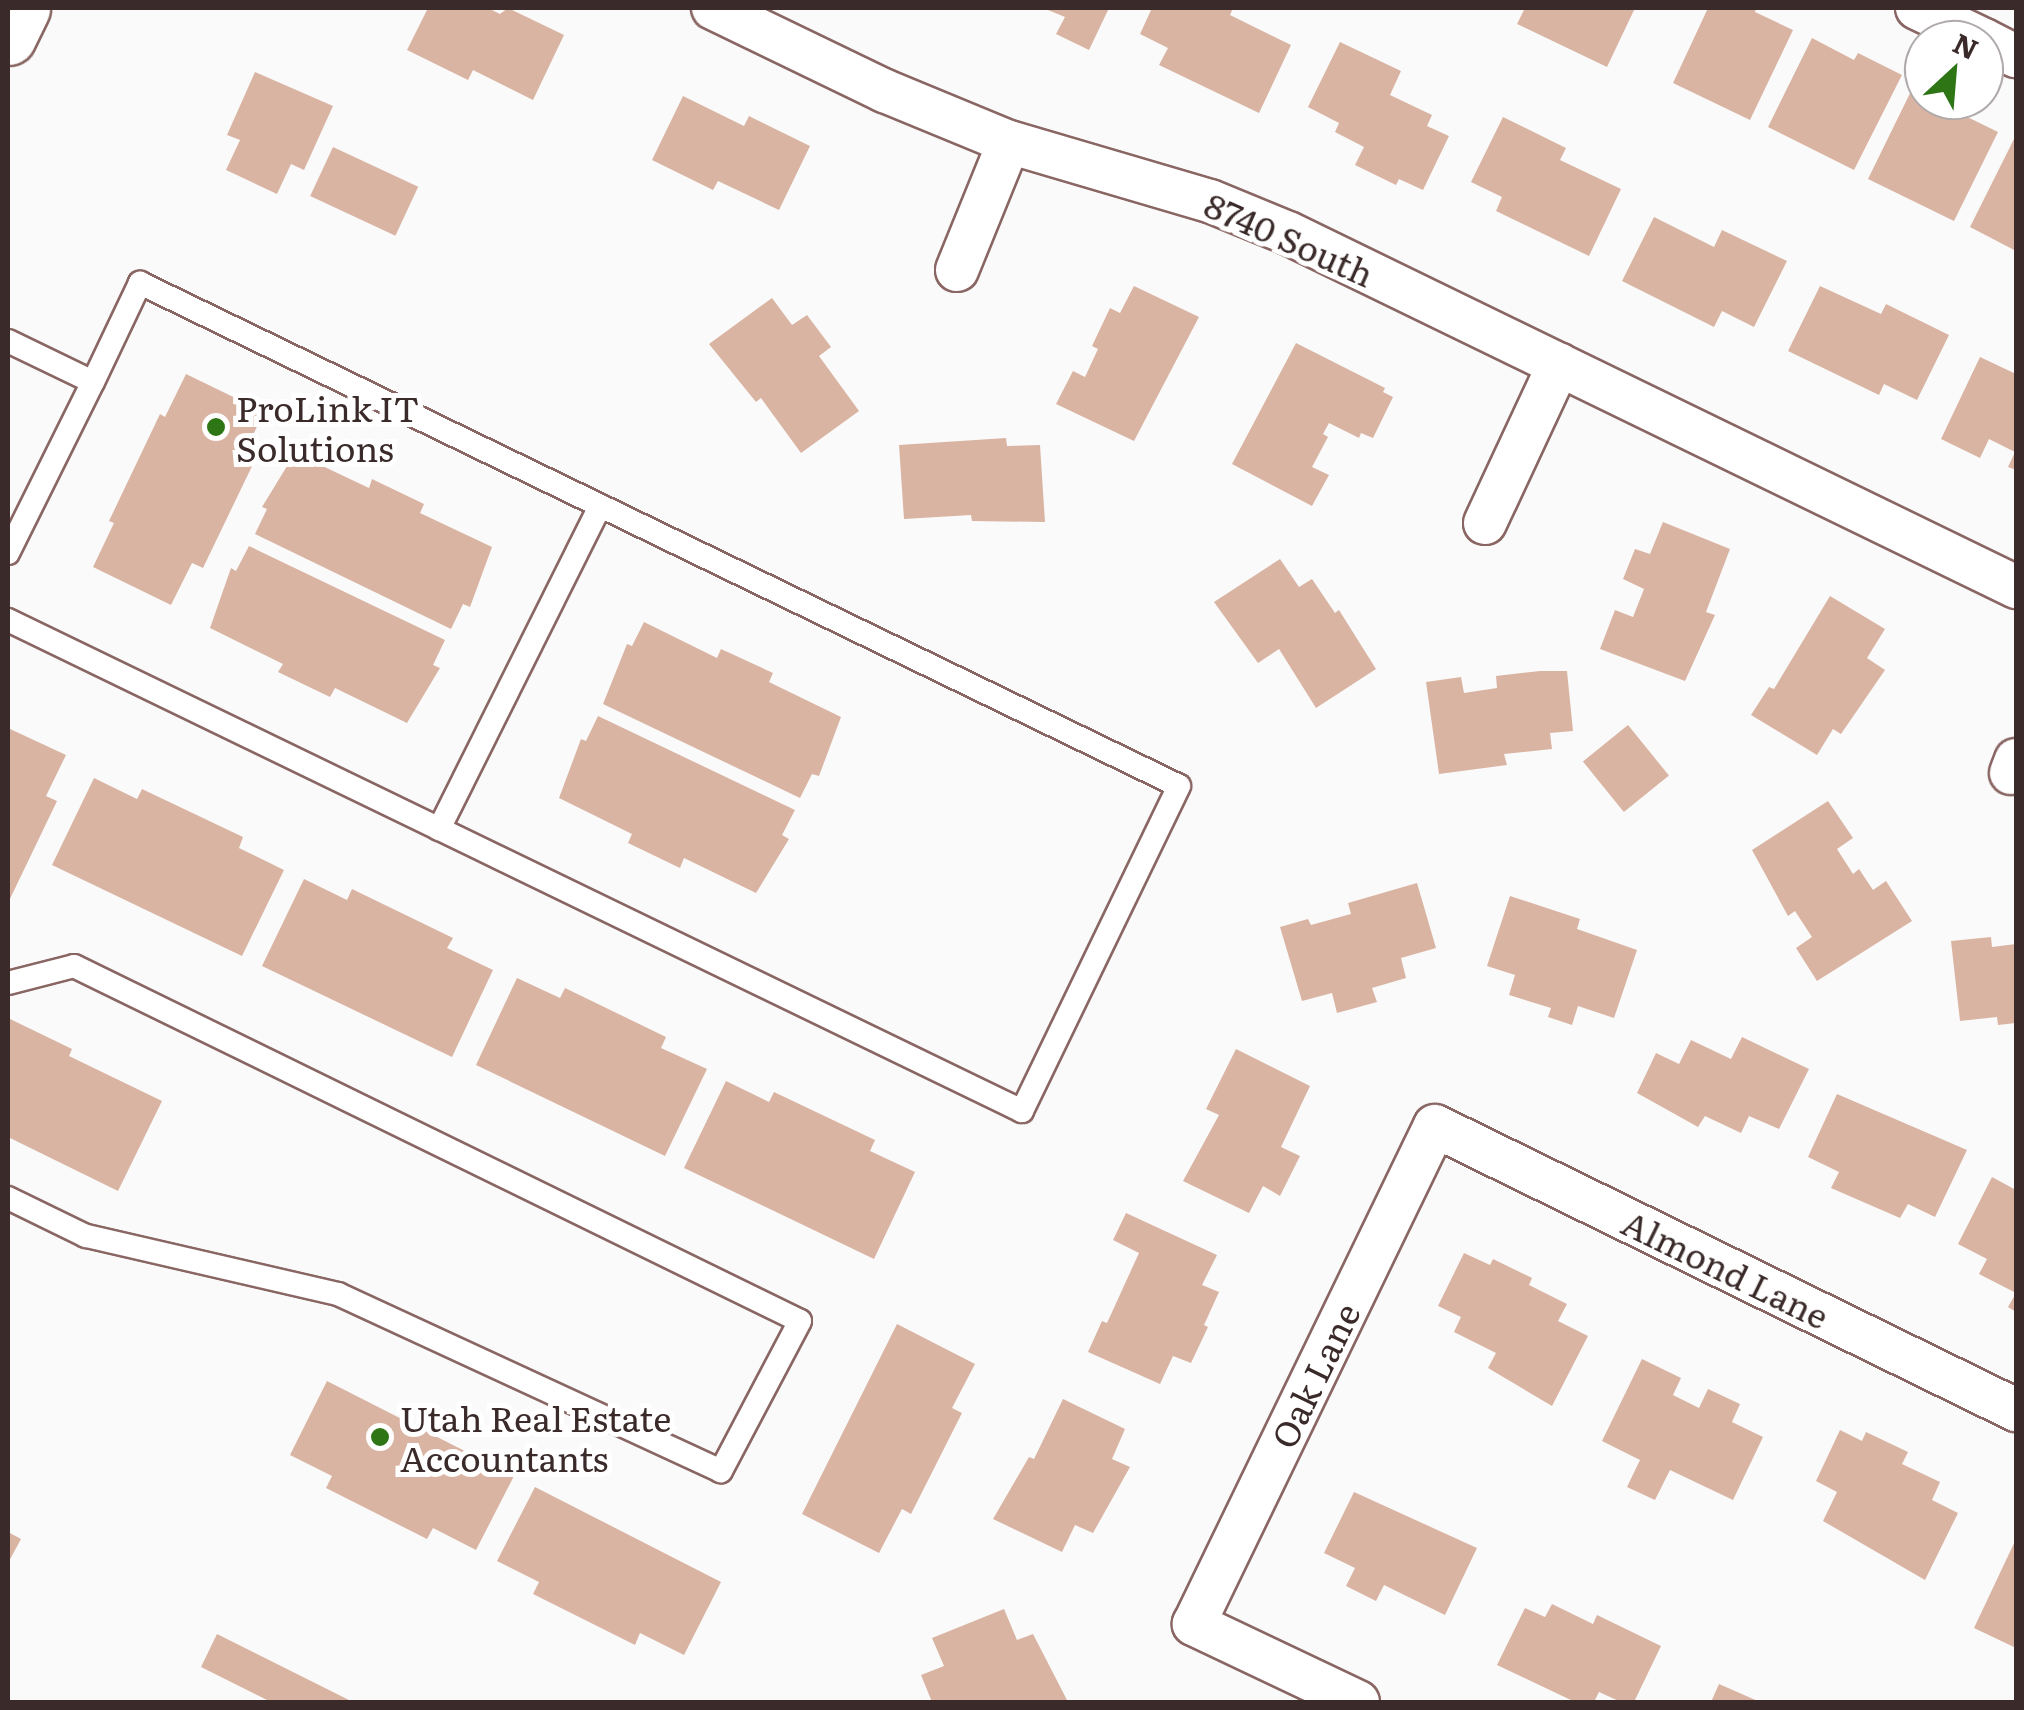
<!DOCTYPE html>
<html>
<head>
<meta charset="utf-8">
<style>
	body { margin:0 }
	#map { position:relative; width:2024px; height:1710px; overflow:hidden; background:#fafafa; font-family:Literata,serif }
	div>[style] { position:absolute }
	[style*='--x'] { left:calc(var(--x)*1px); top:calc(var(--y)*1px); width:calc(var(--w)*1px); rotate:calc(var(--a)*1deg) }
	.building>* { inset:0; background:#dab4a2; transform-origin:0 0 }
	.roads { filter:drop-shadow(2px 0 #896663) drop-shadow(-2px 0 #896663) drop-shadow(0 2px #896663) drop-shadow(0 -2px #896663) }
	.service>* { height:22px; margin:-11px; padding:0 11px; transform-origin:11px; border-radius:11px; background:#fff }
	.minor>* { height:42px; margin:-21px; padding:0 21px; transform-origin:21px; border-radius:21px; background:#fff }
	.primary>* { height:55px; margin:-27.5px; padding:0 27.5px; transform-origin:27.5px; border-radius:27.5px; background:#fff }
	.dots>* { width:28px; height:28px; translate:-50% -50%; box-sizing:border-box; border:5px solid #fff; border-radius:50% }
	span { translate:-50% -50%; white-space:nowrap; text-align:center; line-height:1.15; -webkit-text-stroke:10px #fff; paint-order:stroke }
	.street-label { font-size:35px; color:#3a2b2a }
	.poi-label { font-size:35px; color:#3a2b2a }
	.left { translate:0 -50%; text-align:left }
	.frame { position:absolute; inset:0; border:10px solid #3a2b2a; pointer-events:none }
	.north { position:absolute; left:1904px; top:20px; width:100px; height:100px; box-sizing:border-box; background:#fff; border:2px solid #b0aaaa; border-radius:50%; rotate:26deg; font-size:28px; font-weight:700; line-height:40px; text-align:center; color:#3a2b2a }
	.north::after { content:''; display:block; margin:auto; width:35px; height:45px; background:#2e7516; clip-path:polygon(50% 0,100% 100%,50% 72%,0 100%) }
</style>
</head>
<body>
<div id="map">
	<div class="building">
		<div style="clip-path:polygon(428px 8px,488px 8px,500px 14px,508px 8px,564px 35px,533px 100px,473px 70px,468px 80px,407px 50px)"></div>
		<div style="clip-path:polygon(1043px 8px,1109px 8px,1089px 50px,1056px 34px,1065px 17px)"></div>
		<div style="clip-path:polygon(1152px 8px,1233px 8px,1230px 15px,1291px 45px,1259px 113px,1159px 65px,1168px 48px,1140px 34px)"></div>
		<div style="clip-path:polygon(1525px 8px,1635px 8px,1607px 67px,1517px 24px)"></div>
		<div style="clip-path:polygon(1708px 8px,1756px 8px,1755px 12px,1793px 30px,1750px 120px,1673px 83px)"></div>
		<div style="clip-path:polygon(1812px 38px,1854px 60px,1858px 53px,1902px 75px,1854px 170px,1768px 127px)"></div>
		<div style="clip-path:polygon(1340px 42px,1401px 71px,1390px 95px,1432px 115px,1427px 126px,1449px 136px,1423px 190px,1399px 179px,1396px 185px,1355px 165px,1364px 147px,1335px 132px,1339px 123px,1308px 107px)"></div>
		<div style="clip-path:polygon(255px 72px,333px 106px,304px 170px,291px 164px,277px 194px,226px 170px,240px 140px,227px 135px)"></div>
		<div style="clip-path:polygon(1916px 81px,1924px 85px,1924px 100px,1955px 100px,1959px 102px,1955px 111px,1998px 132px,1954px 221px,1868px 179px)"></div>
		<div style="clip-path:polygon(683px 96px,744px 126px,749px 116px,810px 146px,779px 210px,718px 181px,713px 190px,652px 160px)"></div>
		<div style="clip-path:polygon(1503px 117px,1566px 148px,1560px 160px,1621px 189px,1589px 256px,1496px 211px,1502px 197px,1471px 182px)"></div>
		<div style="clip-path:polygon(2014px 139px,2016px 140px,2016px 251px,1970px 227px)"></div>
		<div style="left:333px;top:147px;width:94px;height:54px;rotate:25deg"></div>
		<div style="clip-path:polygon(1654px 217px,1714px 247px,1722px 230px,1787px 261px,1754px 327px,1722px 311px,1714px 327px,1622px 281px)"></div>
		<div style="clip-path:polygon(1134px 286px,1199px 317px,1134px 441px,1056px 404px,1073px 371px,1085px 377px,1098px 349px,1092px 346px,1110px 308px,1120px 313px)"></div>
		<div style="clip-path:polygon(1820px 286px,1881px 314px,1886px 304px,1949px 335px,1917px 400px,1884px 384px,1879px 395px,1788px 351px)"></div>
		<div style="clip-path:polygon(772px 298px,792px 325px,807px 315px,831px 347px,819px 356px,859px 411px,801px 453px,761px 398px,756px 402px,709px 344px)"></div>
		<div style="clip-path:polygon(1296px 343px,1385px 388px,1383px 392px,1393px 397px,1373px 438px,1361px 433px,1359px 438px,1329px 423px,1323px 434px,1328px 437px,1312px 467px,1329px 475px,1312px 506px,1232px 464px)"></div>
		<div style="clip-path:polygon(1980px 357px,2016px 374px,2016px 470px,2008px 467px,2015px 452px,1989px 439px,1980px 458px,1941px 439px)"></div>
		<div style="clip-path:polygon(186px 374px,264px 412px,243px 456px,254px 462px,203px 568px,192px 563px,171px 605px,93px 567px,114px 523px,109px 521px,160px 414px,165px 417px)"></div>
		<div style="clip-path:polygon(1006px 438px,1007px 446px,1040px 445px,1045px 522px,972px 521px,971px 515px,904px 519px,899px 445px)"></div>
		<div style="clip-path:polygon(295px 453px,369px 488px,372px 479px,424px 504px,420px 513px,492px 547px,470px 607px,463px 604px,451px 629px,255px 534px,267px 509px,262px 507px)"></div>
		<div style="clip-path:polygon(1663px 522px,1730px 549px,1706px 612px,1715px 615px,1685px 681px,1600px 649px,1615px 610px,1633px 617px,1644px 589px,1623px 579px,1635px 549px,1650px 554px)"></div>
		<div style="clip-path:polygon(249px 546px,445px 640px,433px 665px,440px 668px,407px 723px,335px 688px,330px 697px,278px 672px,283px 664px,210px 628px,231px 568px,236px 571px)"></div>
		<div style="clip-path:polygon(1280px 559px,1299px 587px,1312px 579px,1335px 613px,1339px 610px,1376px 669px,1316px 708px,1279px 649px,1258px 663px,1214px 602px)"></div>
		<div style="clip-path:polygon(1830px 596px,1885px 629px,1867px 658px,1885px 670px,1841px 734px,1833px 729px,1817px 755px,1751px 715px,1769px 687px,1774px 689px)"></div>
		<div style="clip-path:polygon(644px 622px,717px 658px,721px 649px,773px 673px,769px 682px,841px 717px,819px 776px,812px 774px,800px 798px,603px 704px,627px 644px,632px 646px)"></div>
		<div style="clip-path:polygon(1540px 671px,1567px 671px,1573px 731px,1550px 733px,1552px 749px,1504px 754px,1507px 765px,1439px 774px,1426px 682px,1461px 677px,1464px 693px,1497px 688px,1496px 676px)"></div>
		<div style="clip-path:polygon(598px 716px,795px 810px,782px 835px,789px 839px,756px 893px,684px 858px,680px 868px,628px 843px,632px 834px,559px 798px,581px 739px,586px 741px)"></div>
		<div style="left:1628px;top:725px;width:65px;height:58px;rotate:51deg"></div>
		<div style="clip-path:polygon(8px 728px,66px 755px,46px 796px,57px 801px,8px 903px)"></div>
		<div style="clip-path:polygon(94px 778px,137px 799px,142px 789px,243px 837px,239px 848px,284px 870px,242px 956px,52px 865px)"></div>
		<div style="clip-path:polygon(1828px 801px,1853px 838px,1837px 849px,1853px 874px,1859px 869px,1873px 890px,1886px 881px,1912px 921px,1817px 981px,1796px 948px,1812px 937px,1795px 911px,1788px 916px,1752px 850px)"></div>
		<div style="clip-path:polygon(304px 879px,347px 900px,352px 889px,453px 938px,447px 948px,493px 970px,452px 1057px,262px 966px)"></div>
		<div style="clip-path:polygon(1417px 883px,1436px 948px,1401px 958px,1406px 978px,1372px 988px,1377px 1002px,1337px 1013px,1332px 993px,1302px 1001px,1280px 927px,1308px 919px,1311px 925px,1351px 914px,1348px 903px)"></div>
		<div style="clip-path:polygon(1510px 896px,1580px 919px,1577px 929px,1637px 950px,1614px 1018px,1578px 1006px,1572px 1025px,1548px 1017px,1551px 1008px,1509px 995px,1515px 975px,1487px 966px)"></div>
		<div style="clip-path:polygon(1991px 937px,1992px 947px,2016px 944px,2016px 1023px,1998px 1025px,1997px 1017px,1960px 1021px,1951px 941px)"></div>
		<div style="clip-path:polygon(517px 978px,560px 998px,565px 988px,666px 1037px,661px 1048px,707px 1069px,665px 1156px,476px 1065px)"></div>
		<div style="clip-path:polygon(8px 1018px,72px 1049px,69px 1056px,162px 1101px,118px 1191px,8px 1137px)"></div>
		<div style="clip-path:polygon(1742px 1037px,1809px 1069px,1779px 1129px,1749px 1116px,1741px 1133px,1705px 1116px,1698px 1127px,1637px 1093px,1656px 1053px,1679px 1064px,1691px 1040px,1731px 1059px)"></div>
		<div style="clip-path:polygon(1236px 1049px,1310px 1086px,1281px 1147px,1300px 1156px,1280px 1196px,1263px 1186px,1249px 1213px,1183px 1181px,1219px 1115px,1206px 1109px)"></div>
		<div style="clip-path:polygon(726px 1081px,769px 1102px,774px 1092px,875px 1140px,870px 1151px,915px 1172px,874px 1259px,684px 1168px)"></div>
		<div style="clip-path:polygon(1837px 1094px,1967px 1150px,1935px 1217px,1908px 1204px,1900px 1218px,1831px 1188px,1839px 1172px,1808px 1157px)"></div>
		<div style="clip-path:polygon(1992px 1177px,2016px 1190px,2016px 1312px,2008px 1307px,2016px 1293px,1979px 1274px,1987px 1259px,1958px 1244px)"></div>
		<div style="clip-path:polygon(1126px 1213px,1217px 1255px,1202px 1285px,1219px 1292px,1204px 1325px,1208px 1327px,1191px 1363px,1173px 1356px,1160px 1384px,1088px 1352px,1102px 1321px,1107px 1323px,1139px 1253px,1113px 1240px)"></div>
		<div style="clip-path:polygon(1464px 1253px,1490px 1265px,1493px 1259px,1532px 1278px,1529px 1285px,1567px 1304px,1558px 1321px,1588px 1336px,1552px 1406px,1488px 1368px,1496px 1353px,1454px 1332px,1461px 1317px,1438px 1306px)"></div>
		<div style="clip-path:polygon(897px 1324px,975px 1364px,952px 1408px,962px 1413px,911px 1514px,902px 1509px,879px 1553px,802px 1514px)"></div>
		<div style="clip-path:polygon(1642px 1359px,1681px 1378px,1673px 1395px,1699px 1408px,1708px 1389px,1740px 1404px,1732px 1422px,1763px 1437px,1733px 1500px,1670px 1470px,1655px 1500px,1627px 1487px,1640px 1460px,1602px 1441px)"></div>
		<div style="clip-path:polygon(327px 1381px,514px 1476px,476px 1550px,433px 1528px,427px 1539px,326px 1488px,332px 1476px,290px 1455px)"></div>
		<div style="clip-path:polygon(1063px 1399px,1125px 1429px,1112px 1459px,1130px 1467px,1093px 1533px,1075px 1525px,1062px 1552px,993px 1519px,1029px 1457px,1034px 1459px)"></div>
		<div style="clip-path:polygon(1840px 1430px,1862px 1441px,1866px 1432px,1908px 1452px,1902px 1464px,1940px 1482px,1932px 1500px,1958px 1513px,1925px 1580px,1823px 1521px,1837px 1492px,1816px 1481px)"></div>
		<div style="clip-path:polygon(535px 1487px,721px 1582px,684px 1655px,640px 1633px,635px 1645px,533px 1594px,539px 1582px,497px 1561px)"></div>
		<div style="clip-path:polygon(1354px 1492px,1477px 1548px,1445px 1615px,1384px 1585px,1376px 1601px,1346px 1586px,1355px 1568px,1324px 1553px)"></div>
		<div style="clip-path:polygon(8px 1532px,21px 1539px,8px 1563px)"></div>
		<div style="clip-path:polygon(2016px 1539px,2016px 1648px,1974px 1628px)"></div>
		<div style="clip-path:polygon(1552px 1604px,1593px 1624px,1597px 1615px,1661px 1646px,1634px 1702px,1621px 1702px,1599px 1692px,1594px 1702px,1575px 1702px,1497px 1665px,1525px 1608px,1545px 1617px)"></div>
		<div style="clip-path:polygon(1004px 1609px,1017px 1640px,1033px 1634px,1067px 1700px,932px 1702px,921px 1675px,944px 1666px,932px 1638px)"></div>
		<div style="clip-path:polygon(217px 1634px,353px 1702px,271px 1702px,201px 1667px)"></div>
		<div style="clip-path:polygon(1719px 1684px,1760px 1702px,1711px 1702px)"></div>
	</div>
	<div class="roads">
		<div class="service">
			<div style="--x:8;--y:341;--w:94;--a:25.8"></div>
			<div style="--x:93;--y:382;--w:110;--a:-64.6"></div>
			<div style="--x:140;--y:283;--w:1154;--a:25.83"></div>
			<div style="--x:1179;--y:786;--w:361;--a:115.8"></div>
			<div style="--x:1022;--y:1111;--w:1127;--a:-154.16"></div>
			<div style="--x:8;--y:553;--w:191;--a:-63.6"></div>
			<div style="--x:439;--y:829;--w:361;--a:-63.5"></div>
			<div style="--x:8;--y:983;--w:68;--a:-14.4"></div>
			<div style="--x:74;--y:966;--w:808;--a:26.06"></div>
			<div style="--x:800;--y:1321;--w:170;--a:117.8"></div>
			<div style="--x:721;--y:1471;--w:422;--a:-155.2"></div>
			<div style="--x:338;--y:1294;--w:259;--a:-167"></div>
			<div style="--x:86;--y:1236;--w:87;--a:-154"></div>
		</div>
		<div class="minor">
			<div style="--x:713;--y:8;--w:191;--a:25.8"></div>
			<div style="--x:885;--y:91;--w:134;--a:22.4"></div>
			<div style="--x:1009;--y:142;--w:209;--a:16.4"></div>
			<div style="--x:1210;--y:201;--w:84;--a:22.3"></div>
			<div style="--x:1288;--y:233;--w:810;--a:25.93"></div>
			<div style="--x:1917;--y:8;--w:74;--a:25.5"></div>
			<div style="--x:1984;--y:40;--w:36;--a:27"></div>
			<div style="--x:957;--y:270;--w:138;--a:-67.9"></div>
			<div style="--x:1485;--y:523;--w:175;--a:-65"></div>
			<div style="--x:2011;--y:773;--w:14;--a:-69"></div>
			<div style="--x:1358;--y:1702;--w:182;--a:-154.6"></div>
			<div style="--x:1194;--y:1624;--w:553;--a:-64.18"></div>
			<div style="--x:1435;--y:1126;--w:647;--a:26.05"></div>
		</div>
		<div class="primary">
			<div style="--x:8;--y:37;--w:32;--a:-64"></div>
		</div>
	</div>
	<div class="dots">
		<div style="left:216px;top:427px;background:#2e7516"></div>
		<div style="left:380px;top:1437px;background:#2e7516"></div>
	</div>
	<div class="street-label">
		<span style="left:1290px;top:238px;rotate:24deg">8740 South</span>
		<span style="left:1726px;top:1268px;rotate:26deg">Almond Lane</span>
		<span style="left:1314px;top:1375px;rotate:-64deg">Oak Lane</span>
	</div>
	<div class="poi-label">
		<span class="left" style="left:236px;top:427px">ProLink IT<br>Solutions</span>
		<span class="left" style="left:400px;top:1437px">Utah Real Estate<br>Accountants</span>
	</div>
	<div class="frame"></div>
	<div class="north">N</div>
</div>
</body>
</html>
